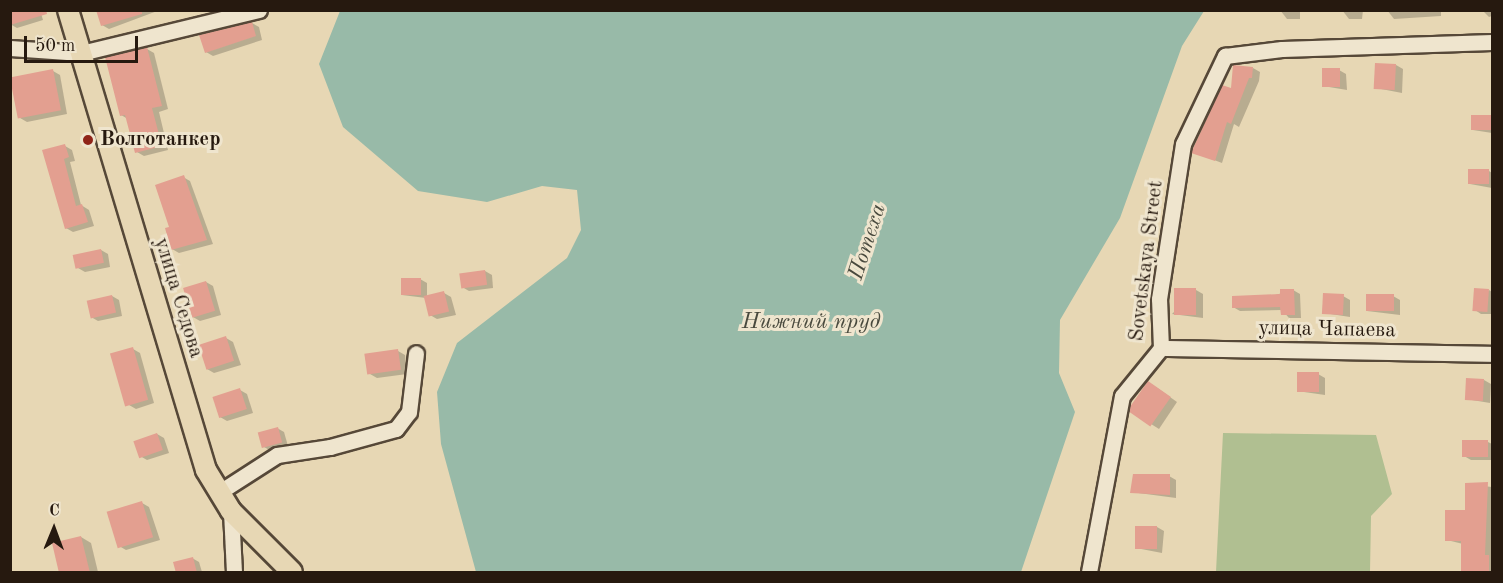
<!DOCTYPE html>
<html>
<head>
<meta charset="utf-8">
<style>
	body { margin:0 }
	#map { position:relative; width:1503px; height:583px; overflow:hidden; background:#e7d7b4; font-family:"Old Standard TT",serif }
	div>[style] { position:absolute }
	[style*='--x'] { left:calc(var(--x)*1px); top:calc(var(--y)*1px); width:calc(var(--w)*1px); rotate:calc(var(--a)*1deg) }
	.green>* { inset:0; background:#b0bf91 }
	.water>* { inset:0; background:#98baa8 }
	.shadow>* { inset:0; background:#0003 }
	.building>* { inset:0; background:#e39f90; transform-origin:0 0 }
	.roads { filter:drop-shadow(2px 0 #564838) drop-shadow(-2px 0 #564838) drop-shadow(0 2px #564838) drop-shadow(0 -2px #564838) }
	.minor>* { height:15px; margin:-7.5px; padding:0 7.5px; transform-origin:7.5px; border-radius:7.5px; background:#efe5ce }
	.major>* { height:20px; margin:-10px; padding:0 10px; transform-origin:10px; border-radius:10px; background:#e7d7b4 }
	.dots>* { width:16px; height:16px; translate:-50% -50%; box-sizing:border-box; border:3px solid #efe5ce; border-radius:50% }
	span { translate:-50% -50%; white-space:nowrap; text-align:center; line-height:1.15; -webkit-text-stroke:6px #efe5ce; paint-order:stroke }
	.poi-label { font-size:21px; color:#26190f; font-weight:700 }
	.left { translate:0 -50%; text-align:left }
	.street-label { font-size:21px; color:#26190f }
	.water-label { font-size:22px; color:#48493d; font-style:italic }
	.frame { position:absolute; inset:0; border:12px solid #26190f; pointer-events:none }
	.north { position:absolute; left:24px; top:499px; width:60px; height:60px; -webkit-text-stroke:4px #efe5ce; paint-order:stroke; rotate:1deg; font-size:16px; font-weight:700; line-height:24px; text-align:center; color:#26190f }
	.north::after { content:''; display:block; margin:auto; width:21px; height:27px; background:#26190f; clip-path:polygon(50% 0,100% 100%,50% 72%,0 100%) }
	.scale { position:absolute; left:24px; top:36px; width:114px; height:27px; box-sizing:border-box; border:3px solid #26190f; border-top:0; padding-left:8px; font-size:18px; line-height:21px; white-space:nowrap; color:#26190f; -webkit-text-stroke:4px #efe5ce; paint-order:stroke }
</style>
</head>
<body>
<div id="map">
	<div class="green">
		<div style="clip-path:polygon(1223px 433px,1376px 435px,1392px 494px,1371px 516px,1370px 572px,1216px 572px)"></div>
	</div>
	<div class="water">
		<div style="clip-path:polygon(340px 11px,1204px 11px,1182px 46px,1120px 218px,1060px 320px,1059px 373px,1075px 412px,1021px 572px,476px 572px,441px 444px,437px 392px,457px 343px,567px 258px,581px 230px,577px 190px,542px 186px,487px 202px,418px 191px,343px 127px,319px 64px)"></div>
	</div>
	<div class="shadow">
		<div style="clip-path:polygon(40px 10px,43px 20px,17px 28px,10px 24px)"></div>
		<div style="clip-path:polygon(160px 10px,109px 29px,102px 25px,98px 11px)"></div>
		<div style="clip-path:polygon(1280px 10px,1300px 10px,1300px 19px,1287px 19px)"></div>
		<div style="clip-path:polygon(1342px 10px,1363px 10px,1362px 19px,1349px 19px)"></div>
		<div style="clip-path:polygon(1387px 10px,1441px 10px,1441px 16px,1394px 19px)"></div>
		<div style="clip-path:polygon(1482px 10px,1492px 10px,1492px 16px,1489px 17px)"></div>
		<div style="clip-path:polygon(252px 23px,259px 27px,262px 40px,213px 56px,206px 52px)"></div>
		<div style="clip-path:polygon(147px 49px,154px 53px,168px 109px,159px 112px,168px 150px,144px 156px,137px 152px,128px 119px,121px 115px)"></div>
		<div style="clip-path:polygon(1396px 65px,1403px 69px,1402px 93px,1376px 88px)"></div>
		<div style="clip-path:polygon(1253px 68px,1260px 72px,1259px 81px,1239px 127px,1234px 124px,1222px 163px,1193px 152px)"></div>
		<div style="clip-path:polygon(1339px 70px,1346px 74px,1347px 90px,1323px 86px)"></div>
		<div style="clip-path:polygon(53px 71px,60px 75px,67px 114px,27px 122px,20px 118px)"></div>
		<div style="clip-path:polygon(1473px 117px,1492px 117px,1492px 133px,1473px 130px)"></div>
		<div style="clip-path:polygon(65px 146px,72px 150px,75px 161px,70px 162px,81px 205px,89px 210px,94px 226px,73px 232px,66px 228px,44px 151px)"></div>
		<div style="clip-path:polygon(1489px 171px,1492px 173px,1492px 188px,1470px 184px)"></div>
		<div style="clip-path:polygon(183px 177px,190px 181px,213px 244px,179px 253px,172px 249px,171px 228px)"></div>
		<div style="clip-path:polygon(101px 250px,108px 254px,110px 267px,85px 272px,78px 268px)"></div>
		<div style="clip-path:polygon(485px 271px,492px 275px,493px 288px,469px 291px,462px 287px)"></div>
		<div style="clip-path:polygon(420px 279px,427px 283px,427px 297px,444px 293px,451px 297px,456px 315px,437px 319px,430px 315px,426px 298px,402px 295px)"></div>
		<div style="clip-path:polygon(206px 282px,213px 286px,221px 315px,200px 321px,193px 317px)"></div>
		<div style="clip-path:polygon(1196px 290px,1203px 294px,1203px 318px,1172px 314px)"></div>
		<div style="clip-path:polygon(1293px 290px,1300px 294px,1301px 318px,1289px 318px,1282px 310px,1240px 311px,1233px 307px)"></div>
		<div style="clip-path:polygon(1489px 290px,1492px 292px,1492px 314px,1481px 314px,1475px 310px)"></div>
		<div style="clip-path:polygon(112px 296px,119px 300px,122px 316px,98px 321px,91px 317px)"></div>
		<div style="clip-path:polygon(1343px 296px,1350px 300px,1350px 317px,1324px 313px)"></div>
		<div style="clip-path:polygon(1393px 296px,1400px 300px,1400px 315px,1367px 311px)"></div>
		<div style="clip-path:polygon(226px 338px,233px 342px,241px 365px,214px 373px,207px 369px)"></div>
		<div style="clip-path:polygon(133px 349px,140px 353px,154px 403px,136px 409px,129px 405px)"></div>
		<div style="clip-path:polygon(398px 351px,405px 355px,407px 374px,377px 378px,370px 374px)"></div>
		<div style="clip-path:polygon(1318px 374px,1325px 378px,1325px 395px,1297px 391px)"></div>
		<div style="clip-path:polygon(1484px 380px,1491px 384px,1490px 403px,1466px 399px)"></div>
		<div style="clip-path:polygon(1156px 387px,1177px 402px,1159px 429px,1132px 412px)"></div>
		<div style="clip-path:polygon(240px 390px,247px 394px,253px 413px,227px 421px,220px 417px)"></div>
		<div style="clip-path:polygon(277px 428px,284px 432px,288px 446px,271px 451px,264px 447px)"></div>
		<div style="clip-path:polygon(157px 434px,164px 438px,169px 453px,147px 460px,140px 456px)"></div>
		<div style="clip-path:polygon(1488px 442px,1492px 444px,1492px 460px,1471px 460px,1464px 456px)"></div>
		<div style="clip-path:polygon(1169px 476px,1176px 480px,1176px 498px,1131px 492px)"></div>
		<div style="clip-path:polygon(1466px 484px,1492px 487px,1492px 572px,1463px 572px,1463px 544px,1447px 540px,1466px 512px)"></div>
		<div style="clip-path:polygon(142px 503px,149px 507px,160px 540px,126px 550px,119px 546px)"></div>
		<div style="clip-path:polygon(1157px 527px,1164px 531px,1162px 553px,1136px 548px)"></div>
		<div style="clip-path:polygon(81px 537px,91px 543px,98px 572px,60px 572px)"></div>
		<div style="clip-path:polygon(192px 558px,199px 562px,202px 572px,177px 572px)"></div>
	</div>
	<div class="building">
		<div style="clip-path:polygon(10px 10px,46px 10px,47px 14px,10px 25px)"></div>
		<div style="clip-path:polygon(96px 10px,142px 10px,142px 14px,101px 26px)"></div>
		<div style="clip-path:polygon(252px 22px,256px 36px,205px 53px,199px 35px)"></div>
		<div style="clip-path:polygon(147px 47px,162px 106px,152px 108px,162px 146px,135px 153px,125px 115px,120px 116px,105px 57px)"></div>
		<div style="left:1375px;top:63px;width:21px;height:26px;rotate:3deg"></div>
		<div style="clip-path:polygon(1233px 65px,1253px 67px,1252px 78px,1249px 78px,1231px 124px,1227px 122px,1215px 161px,1191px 153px,1222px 85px,1231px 88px)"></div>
		<div style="left:1322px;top:68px;width:18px;height:19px"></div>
		<div style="left:53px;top:69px;width:42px;height:44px;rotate:79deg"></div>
		<div style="left:1471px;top:115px;width:21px;height:15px"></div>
		<div style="clip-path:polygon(65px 144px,69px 157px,64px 159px,76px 206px,82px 204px,88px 222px,65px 229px,42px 150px)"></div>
		<div style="left:1468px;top:169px;width:21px;height:15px"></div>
		<div style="clip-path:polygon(184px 175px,207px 240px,171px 250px,165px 228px,169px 227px,155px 185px)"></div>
		<div style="left:101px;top:249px;width:14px;height:29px;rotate:78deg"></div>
		<div style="left:485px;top:270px;width:15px;height:26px;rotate:82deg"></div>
		<div style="left:401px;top:278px;width:20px;height:17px"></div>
		<div style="left:206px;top:281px;width:31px;height:24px;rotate:73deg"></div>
		<div style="left:1174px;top:288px;width:22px;height:27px"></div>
		<div style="left:1474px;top:288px;width:15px;height:23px;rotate:4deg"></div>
		<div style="clip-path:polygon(1280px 289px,1294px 289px,1295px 315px,1281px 315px,1280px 307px,1232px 308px,1232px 296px,1280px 294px)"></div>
		<div style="left:444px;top:291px;width:21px;height:21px;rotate:76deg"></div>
		<div style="left:1323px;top:293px;width:21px;height:21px;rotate:3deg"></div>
		<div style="left:1366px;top:294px;width:28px;height:17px"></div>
		<div style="left:112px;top:295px;width:18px;height:26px;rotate:77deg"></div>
		<div style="left:226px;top:336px;width:26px;height:29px;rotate:72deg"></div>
		<div style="left:133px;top:347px;width:55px;height:24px;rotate:74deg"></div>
		<div style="left:398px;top:349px;width:21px;height:34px;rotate:82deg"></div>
		<div style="left:1297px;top:372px;width:22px;height:20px"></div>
		<div style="left:1466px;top:378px;width:18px;height:22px;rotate:3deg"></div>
		<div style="left:1148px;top:381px;width:28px;height:36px;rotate:35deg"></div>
		<div style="left:240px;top:388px;width:22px;height:29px;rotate:72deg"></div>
		<div style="left:278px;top:427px;width:16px;height:21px;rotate:75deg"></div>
		<div style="left:157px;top:433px;width:18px;height:25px;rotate:71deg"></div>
		<div style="left:1462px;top:440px;width:26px;height:17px"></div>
		<div style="clip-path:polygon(1133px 474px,1170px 474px,1170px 495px,1130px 493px)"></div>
		<div style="clip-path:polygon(1488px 482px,1485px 555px,1489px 555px,1489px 573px,1461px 573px,1461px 541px,1445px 541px,1445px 510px,1465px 510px,1465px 483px)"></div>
		<div style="left:142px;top:501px;width:38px;height:37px;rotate:73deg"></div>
		<div style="left:1135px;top:526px;width:22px;height:23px"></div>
		<div style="clip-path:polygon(81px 536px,90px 573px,59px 573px,52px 543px)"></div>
		<div style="clip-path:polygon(193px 557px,197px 573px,176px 573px,173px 562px)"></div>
	</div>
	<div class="roads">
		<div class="minor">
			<div style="--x:10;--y:48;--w:71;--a:4"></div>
			<div style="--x:81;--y:53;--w:183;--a:-13.6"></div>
			<div style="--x:1161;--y:348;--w:331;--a:1"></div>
			<div style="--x:218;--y:493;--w:70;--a:-32.8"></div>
			<div style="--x:277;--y:455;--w:54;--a:-8.6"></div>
			<div style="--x:330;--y:447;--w:68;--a:-15.3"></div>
			<div style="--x:396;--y:429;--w:21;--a:-53"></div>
			<div style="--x:409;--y:412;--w:59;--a:-83.2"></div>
			<div style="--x:231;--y:511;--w:61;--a:87.2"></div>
			<div style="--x:1089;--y:572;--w:179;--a:-79.4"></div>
			<div style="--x:1122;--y:396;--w:62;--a:-50.9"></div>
			<div style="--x:1161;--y:348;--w:49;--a:-92.3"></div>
			<div style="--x:1159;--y:299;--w:157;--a:-81.2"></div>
			<div style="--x:1183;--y:144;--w:98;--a:-64.5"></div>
			<div style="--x:1225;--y:56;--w:57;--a:-7"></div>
			<div style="--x:1282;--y:49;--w:210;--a:-1.9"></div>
		</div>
		<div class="major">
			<div style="--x:68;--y:10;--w:480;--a:73.3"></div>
			<div style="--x:206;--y:470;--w:48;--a:58.6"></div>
			<div style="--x:231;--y:511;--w:86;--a:45"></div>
		</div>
	</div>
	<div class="dots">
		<div style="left:88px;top:140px;background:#8f2418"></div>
	</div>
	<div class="poi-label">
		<span class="left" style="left:100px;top:140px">Волготанкер</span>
	</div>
	<div class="street-label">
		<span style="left:1147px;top:261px;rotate:-83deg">Sovetskaya Street</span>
		<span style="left:178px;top:298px;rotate:73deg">улица Седова</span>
		<span style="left:1327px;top:330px;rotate:1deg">улица Чапаева</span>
	</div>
	<div class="water-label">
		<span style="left:868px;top:242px;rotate:-72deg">Потеха</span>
		<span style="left:811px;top:323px">Нижний пруд</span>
	</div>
	<div class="frame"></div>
	<div class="north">С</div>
	<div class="scale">50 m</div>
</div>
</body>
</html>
